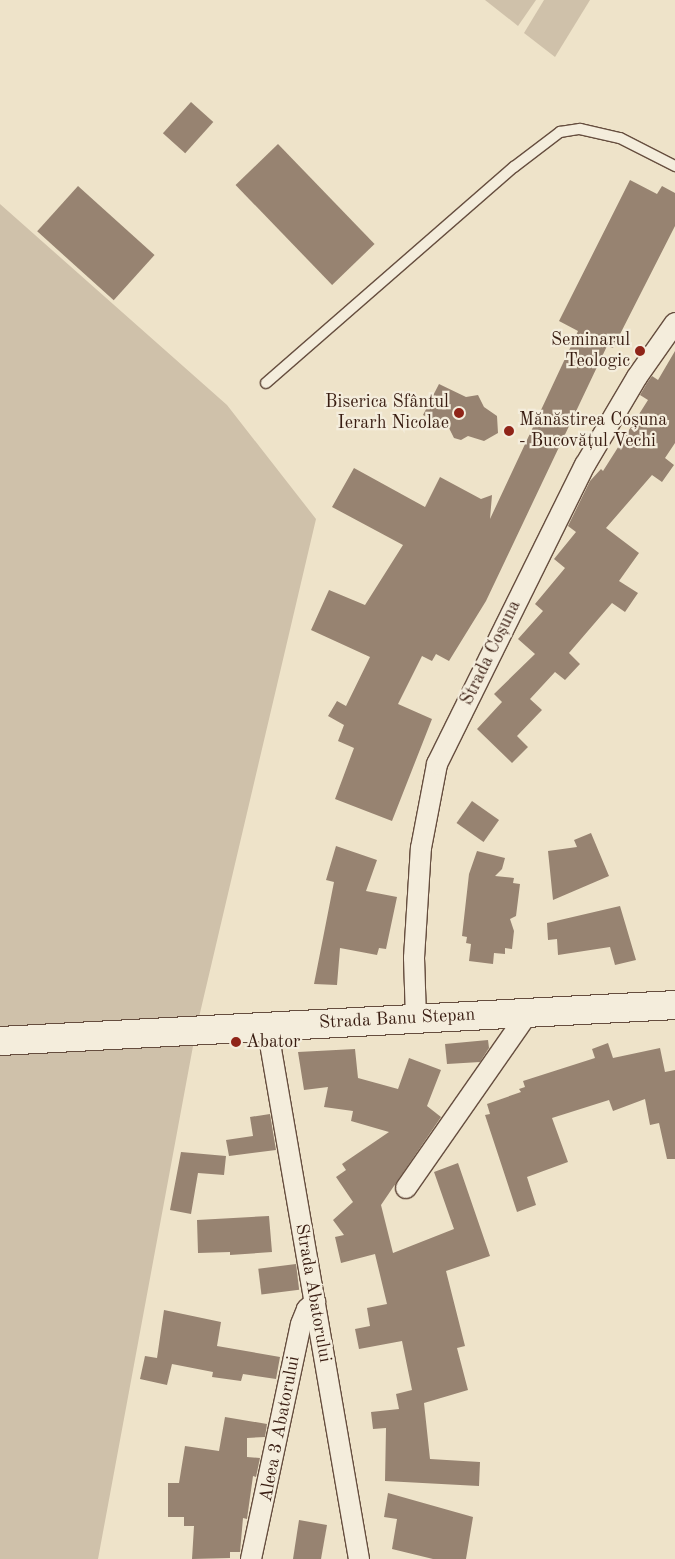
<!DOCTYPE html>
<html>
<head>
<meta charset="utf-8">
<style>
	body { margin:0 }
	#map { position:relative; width:675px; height:1559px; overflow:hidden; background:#eee3c9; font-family:"Old Standard TT",serif }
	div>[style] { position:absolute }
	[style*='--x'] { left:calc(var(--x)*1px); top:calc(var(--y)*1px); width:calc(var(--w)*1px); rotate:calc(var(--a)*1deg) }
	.green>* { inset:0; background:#cfc1aa }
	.building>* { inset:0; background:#978371; transform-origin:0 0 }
	.roads { filter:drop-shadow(1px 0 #664e3f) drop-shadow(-1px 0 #664e3f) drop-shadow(0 1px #664e3f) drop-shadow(0 -1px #664e3f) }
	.lane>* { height:10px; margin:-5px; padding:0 5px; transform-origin:5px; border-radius:5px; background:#f4eddc }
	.street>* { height:20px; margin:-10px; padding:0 10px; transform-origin:10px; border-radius:10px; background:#f4eddc }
	.secondary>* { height:28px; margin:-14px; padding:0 14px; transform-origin:14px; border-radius:14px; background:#f4eddc }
	.dots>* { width:14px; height:14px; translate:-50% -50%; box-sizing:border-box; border:2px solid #f4eddc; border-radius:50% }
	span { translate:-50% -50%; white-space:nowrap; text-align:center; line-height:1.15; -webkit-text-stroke:4.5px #f4eddc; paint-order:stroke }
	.poi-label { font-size:18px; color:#381c11 }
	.right { translate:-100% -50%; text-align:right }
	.left { translate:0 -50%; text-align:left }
	.street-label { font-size:18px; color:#381c11 }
</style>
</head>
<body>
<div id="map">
	<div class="green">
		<div style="clip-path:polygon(485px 0,536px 0,518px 26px)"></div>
		<div style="clip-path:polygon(544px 0,590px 0,555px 57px,524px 33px)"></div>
		<div style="clip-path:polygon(0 204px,227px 405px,316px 519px,196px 1030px,98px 1559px,0 1559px)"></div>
	</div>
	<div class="building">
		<div style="left:191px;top:102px;width:30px;height:42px;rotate:42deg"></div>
		<div style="left:278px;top:144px;width:139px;height:59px;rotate:46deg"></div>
		<div style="clip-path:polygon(630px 180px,657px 194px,662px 186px,675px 193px,675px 226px,613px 348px,607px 346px,486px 601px,449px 661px,436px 654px,432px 661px,422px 656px,398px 704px,432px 719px,392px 821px,335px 799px,354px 748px,338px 741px,344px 725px,328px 716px,337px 701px,346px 706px,370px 657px,311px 630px,329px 590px,365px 605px,403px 545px,332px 507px,354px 468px,425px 507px,440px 477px,481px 499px,492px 495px,490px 519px,578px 331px,559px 321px)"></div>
		<div style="left:78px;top:186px;width:103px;height:61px;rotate:42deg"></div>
		<div style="clip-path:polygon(675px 351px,675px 443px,665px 458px,674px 465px,662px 482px,652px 475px,606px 528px,639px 553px,619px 581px,638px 593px,625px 612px,612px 603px,569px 653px,580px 664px,565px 680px,555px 672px,530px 699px,542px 710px,517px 736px,528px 747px,512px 763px,477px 729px,502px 702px,494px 694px,535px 654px,518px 639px,543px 611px,535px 604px,565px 568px,554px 559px,576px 532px,568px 526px,590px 481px,601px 469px,603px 471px,648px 400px,640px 395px,647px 383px,652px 376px,658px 380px)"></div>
		<div style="clip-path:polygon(439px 384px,466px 397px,478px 395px,484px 407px,497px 416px,498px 433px,484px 441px,468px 436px,461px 440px,454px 438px,449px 428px,423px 415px)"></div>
		<div style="left:472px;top:801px;width:33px;height:27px;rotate:35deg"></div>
		<div style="clip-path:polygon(591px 833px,609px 876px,553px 900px,548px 851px,577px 847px,574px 840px)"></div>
		<div style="clip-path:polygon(336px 846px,377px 860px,366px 891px,397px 897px,386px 949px,379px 948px,377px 955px,340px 948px,337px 985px,314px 984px,334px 882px,326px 880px)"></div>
		<div style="clip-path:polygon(477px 851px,505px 858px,502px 869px,495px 876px,514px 878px,513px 883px,520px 884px,516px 916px,510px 919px,514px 931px,512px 949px,505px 948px,505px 954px,494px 953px,493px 964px,469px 961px,471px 944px,466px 943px,467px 937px,462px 936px,469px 874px)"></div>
		<div style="clip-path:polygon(620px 906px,636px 960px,615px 965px,610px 947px,558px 955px,557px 939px,548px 940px,547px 923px)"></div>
		<div style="clip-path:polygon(488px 1040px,489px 1048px,480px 1062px,447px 1064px,445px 1044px)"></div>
		<div style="clip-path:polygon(608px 1043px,613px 1058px,660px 1048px,665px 1072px,675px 1070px,675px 1159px,667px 1159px,659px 1123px,650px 1125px,645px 1099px,613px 1111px,609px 1100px,552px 1118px,568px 1162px,527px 1177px,536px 1205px,517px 1212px,485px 1115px,490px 1114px,487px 1104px,521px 1092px,519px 1089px,525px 1087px,523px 1081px,595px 1058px,592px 1049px)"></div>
		<div style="clip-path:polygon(355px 1049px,358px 1078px,398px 1089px,409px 1058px,441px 1070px,427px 1106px,441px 1117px,381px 1205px,393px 1253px,454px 1229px,434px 1172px,458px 1163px,490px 1256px,446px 1271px,465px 1346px,457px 1348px,468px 1390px,424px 1403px,430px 1459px,480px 1462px,479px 1486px,385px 1481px,386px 1428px,373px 1429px,371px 1412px,399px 1409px,396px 1394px,412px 1390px,402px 1341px,359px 1349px,355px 1329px,370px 1326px,367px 1308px,387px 1304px,375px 1254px,341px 1263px,335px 1237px,344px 1235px,333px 1220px,353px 1202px,336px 1177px,346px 1170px,342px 1164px,389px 1132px,351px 1121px,353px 1111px,324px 1107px,328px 1087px,304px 1090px,298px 1052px)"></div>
		<div style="clip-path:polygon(270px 1114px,276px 1150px,229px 1156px,226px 1140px,253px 1136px,250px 1117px)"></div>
		<div style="clip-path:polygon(181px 1152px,226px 1156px,224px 1175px,198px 1173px,191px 1214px,170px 1210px)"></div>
		<div style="clip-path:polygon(269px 1216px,272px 1252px,230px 1255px,230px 1252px,198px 1253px,197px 1220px)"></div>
		<div style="left:296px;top:1264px;width:26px;height:38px;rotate:83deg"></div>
		<div style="clip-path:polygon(164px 1310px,221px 1322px,217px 1346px,280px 1357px,276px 1379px,243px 1374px,241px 1381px,212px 1377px,213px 1372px,172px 1364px,167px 1385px,140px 1379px,145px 1356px,157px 1358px)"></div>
		<div style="clip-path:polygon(225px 1417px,267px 1424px,265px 1437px,247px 1438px,247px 1457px,260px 1458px,256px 1477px,253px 1476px,247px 1519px,243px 1518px,240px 1552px,230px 1552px,230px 1558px,192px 1559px,194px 1526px,184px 1526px,184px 1517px,168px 1517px,168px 1483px,179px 1483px,185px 1446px,219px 1451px)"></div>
		<div style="clip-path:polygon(388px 1493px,473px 1517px,466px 1559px,433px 1559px,392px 1549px,397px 1519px,384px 1517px)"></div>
		<div style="clip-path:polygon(299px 1520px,327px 1525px,321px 1559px,293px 1559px)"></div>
	</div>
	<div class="roads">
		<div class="lane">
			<div style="--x:266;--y:383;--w:329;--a:-41.1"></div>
			<div style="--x:514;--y:167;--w:58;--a:-37.3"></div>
			<div style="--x:560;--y:132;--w:20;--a:-9"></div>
			<div style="--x:580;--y:129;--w:41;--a:12.7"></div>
			<div style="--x:620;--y:138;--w:62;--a:27"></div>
		</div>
		<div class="street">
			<div style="--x:416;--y:1018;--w:60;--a:-91.9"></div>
			<div style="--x:414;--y:958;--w:110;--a:-86.4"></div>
			<div style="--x:421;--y:848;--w:86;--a:-79.2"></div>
			<div style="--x:437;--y:764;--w:334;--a:-63.7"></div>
			<div style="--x:585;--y:465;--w:102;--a:-59.4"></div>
			<div style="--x:637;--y:377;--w:66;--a:-54.9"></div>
			<div style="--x:267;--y:1026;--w:541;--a:80.21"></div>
			<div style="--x:406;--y:1188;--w:215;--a:-55.1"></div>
			<div style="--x:251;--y:1559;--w:240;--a:-78"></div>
			<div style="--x:301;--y:1324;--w:16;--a:-68"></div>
			<div style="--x:307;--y:1309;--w:11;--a:-41"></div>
		</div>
		<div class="secondary">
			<div style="--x:0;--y:1041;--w:676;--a:-3.05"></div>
		</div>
	</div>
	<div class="dots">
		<div style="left:640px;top:351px;background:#8f2418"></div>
		<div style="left:459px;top:413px;background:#8f2418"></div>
		<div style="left:509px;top:431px;background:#8f2418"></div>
		<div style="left:236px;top:1042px;background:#8f2418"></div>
	</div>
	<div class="poi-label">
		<span class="right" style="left:630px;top:351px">Seminarul<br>Teologic</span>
		<span class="right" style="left:449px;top:413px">Biserica Sfântul<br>Ierarh Nicolae</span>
		<span class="left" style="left:519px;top:431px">Mănăstirea Coșuna<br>- Bucovățul Vechi</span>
		<span class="left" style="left:246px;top:1042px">Abator</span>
	</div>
	<div class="street-label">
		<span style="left:491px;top:653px;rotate:-64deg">Strada Coșuna</span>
		<span style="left:397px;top:1019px;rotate:-3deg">Strada Banu Stepan</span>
		<span style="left:313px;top:1293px;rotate:80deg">Strada Abatorului</span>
		<span style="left:280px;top:1429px;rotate:-79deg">Aleea 3 Abatorului</span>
	</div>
</div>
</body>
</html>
